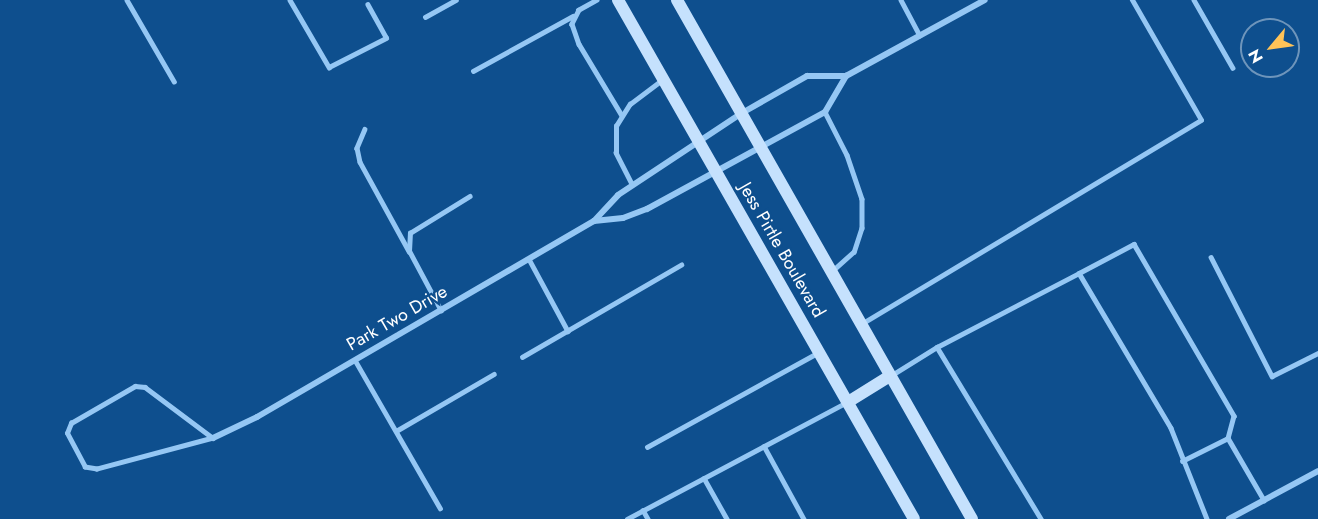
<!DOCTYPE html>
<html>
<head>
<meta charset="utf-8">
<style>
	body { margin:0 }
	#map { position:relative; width:1318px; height:519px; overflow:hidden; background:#0e4f8e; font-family:Jost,sans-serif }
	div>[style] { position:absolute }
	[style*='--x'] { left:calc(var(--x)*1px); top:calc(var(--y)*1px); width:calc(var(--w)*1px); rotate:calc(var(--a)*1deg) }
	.lane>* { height:4.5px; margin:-2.25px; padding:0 2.25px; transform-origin:2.25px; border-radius:2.25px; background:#95c7f4 }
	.street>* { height:6px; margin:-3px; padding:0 3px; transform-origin:3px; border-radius:3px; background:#95c7f4 }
	.secondary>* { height:12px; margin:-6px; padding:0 6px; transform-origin:6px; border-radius:6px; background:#c5e1fd }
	span { translate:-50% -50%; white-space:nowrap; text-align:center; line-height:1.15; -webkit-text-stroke:4.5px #0e4f8e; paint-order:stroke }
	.street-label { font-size:18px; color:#fff }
	.north { position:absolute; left:1240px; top:18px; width:60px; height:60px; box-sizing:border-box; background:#0e4f8e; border:2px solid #6e95bb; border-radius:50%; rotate:241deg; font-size:16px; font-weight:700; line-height:24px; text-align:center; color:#fff }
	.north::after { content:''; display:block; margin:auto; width:21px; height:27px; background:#ffc358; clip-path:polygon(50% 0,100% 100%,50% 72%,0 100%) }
</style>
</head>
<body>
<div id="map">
	<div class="lane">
		<div style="--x:127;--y:0;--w:94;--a:59.9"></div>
		<div style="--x:290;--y:0;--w:78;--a:59.8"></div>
		<div style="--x:329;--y:67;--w:64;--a:-27"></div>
		<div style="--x:386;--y:38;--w:38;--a:-119"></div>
		<div style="--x:597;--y:0;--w:21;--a:151"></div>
		<div style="--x:579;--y:10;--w:16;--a:117"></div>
		<div style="--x:572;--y:24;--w:21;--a:71"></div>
		<div style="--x:579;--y:44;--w:82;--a:59"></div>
		<div style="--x:901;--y:0;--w:40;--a:62"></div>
		<div style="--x:1194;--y:0;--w:78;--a:60.2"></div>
		<div style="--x:425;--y:17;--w:35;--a:-29"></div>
		<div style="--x:473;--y:71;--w:114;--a:-28.8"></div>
		<div style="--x:825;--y:112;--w:48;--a:62.9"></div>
		<div style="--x:847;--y:155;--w:46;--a:71.2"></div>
		<div style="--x:862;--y:199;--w:29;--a:90"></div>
		<div style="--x:862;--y:228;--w:25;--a:108"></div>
		<div style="--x:854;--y:252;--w:27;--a:138"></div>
		<div style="--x:365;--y:129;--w:21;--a:113"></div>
		<div style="--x:357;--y:148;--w:14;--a:78"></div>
		<div style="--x:360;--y:162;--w:102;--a:61.2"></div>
		<div style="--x:632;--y:185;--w:36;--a:-117"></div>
		<div style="--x:616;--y:153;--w:27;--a:-90"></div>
		<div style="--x:616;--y:126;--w:26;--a:-58"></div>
		<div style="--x:630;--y:104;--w:39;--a:-37"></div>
		<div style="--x:1211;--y:257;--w:134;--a:62.9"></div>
		<div style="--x:1272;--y:376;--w:51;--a:-26.6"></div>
		<div style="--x:529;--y:259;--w:82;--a:61.6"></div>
		<div style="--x:1079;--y:273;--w:62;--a:-27.8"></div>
		<div style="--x:1134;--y:244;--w:199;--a:59.8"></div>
		<div style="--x:1234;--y:416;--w:23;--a:105"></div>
		<div style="--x:441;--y:311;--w:68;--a:-118.1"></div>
		<div style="--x:409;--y:251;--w:18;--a:-87"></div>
		<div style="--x:410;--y:233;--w:70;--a:-31.7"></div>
		<div style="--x:863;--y:323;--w:394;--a:-31"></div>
		<div style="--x:1201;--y:120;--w:138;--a:-119.9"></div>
		<div style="--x:937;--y:347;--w:160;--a:-27.5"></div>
		<div style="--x:1079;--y:273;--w:180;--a:59.3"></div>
		<div style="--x:1171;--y:428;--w:98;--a:68.4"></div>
		<div style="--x:522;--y:357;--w:184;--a:-30.1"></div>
		<div style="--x:355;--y:360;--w:171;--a:60.1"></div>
		<div style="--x:892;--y:375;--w:53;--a:-31.9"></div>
		<div style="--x:937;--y:347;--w:201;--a:58.8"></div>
		<div style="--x:135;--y:386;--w:10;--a:6"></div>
		<div style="--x:145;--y:387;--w:85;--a:36.9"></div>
		<div style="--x:213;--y:438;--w:120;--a:165"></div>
		<div style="--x:97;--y:469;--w:12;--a:-171"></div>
		<div style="--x:85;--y:467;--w:38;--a:-118"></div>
		<div style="--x:67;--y:433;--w:11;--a:-68"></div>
		<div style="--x:71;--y:423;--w:74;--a:-30"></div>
		<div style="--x:396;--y:431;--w:113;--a:-30.2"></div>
		<div style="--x:764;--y:446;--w:83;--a:61.3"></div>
		<div style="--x:647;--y:447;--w:194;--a:-28.9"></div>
		<div style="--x:1182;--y:461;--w:51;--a:-26.6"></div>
		<div style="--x:1228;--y:438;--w:72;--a:59.9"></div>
		<div style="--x:704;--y:478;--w:47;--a:60.7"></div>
		<div style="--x:643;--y:510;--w:10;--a:61"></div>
		<div style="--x:627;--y:519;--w:249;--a:-28"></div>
	</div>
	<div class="street">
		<div style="--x:594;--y:221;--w:29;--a:-6"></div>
		<div style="--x:623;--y:218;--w:26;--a:-21"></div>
		<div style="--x:647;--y:209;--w:203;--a:-28.6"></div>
		<div style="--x:825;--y:112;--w:42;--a:-59.7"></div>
		<div style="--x:213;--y:438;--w:49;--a:-25.5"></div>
		<div style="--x:257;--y:417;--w:390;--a:-30.2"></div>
		<div style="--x:594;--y:221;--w:35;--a:-47"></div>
		<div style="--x:618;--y:195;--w:149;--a:-33.5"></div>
		<div style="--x:742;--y:113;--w:75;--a:-29.6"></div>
		<div style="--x:807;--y:76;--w:39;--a:0"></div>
		<div style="--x:846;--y:76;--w:158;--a:-28.7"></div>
		<div style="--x:1229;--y:519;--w:101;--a:-28.3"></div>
	</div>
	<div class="secondary">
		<div style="--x:618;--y:0;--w:597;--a:60.3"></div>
		<div style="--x:677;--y:0;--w:597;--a:60.39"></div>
		<div style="--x:848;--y:402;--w:49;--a:-31.8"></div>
	</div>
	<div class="street-label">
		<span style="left:782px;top:250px;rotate:60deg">Jess Pirtle Boulevard</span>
		<span style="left:397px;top:318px;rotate:-30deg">Park Two Drive</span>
	</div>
	<div class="north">N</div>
</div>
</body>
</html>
